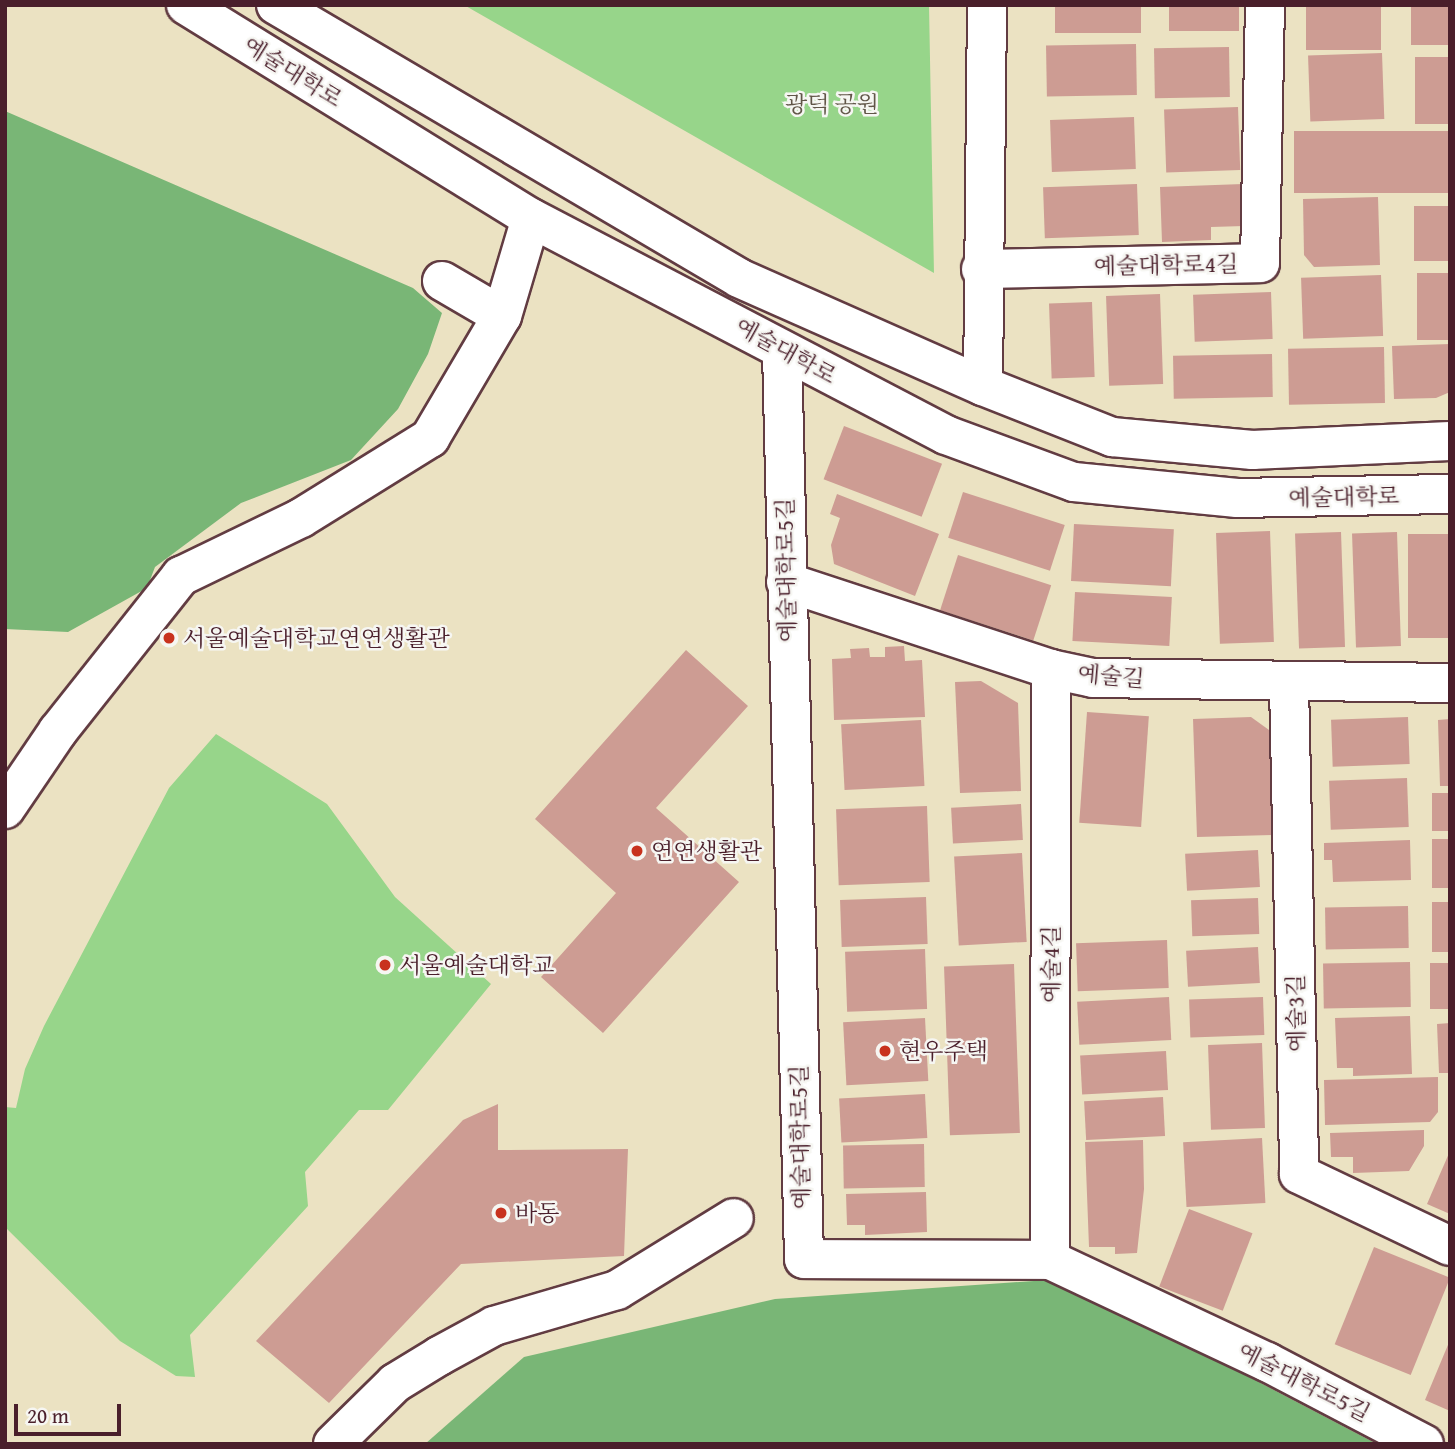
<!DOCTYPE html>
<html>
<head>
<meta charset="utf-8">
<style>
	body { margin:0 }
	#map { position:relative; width:1455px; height:1449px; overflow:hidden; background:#ebe2c2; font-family:"Gentium Book Plus","Noto Serif KR",serif }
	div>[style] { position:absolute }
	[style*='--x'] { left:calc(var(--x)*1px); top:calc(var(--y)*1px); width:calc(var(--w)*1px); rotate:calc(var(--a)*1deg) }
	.green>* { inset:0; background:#97d58a }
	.forest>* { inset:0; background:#79b676 }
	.building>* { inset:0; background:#cd9c93; transform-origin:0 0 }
	.roads { filter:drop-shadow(2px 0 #623c42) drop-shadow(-2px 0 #623c42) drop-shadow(0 2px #623c42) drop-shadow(0 -2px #623c42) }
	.minor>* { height:38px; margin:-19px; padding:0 19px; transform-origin:19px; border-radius:19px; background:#fff }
	.dots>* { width:19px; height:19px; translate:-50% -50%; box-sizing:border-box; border:4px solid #f6f6f2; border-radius:50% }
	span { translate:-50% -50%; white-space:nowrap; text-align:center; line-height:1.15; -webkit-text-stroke:5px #f6f6f2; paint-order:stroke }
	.street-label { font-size:23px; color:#4a1f2b }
	.park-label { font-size:23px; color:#615648 }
	.poi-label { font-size:23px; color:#4a1f2b }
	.left { translate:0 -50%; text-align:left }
	.frame { position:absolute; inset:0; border:7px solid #4a1f2b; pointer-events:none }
	.scale { position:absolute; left:14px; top:1404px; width:107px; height:32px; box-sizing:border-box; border:4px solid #4a1f2b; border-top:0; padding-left:9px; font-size:21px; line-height:24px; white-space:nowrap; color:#4a1f2b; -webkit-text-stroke:5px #f6f6f2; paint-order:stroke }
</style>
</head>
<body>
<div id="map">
	<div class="green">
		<div style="clip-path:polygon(464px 5px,929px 5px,934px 274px,934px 273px)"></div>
		<div style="clip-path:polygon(216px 734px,327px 804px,395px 897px,491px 984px,388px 1110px,359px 1110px,305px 1172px,308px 1206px,190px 1335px,195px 1377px,176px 1376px,120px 1341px,5px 1227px,5px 1107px,16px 1108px,25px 1069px,44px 1026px,169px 788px)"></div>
	</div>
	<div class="forest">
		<div style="clip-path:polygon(5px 111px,413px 288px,442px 313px,428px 354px,398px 409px,351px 460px,241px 503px,155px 567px,147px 588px,68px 632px,5px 629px)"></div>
		<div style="clip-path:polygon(1062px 1279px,1377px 1444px,425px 1444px,524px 1357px,775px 1299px)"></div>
	</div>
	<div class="building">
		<div style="left:1055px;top:5px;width:86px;height:28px"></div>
		<div style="left:1169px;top:5px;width:70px;height:26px"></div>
		<div style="left:1306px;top:5px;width:75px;height:45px"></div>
		<div style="left:1411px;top:5px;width:39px;height:40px"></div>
		<div style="left:1136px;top:44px;width:51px;height:90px;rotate:89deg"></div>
		<div style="left:1229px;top:47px;width:50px;height:75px;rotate:89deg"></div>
		<div style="left:1382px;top:53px;width:66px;height:74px;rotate:88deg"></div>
		<div style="left:1450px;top:57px;width:67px;height:35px;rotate:90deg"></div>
		<div style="left:1238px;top:107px;width:63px;height:74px;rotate:88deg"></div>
		<div style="left:1134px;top:117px;width:52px;height:84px;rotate:88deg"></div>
		<div style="left:1450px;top:131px;width:62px;height:156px;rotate:90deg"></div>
		<div style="left:1137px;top:184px;width:51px;height:94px;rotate:88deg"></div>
		<div style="clip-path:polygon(1243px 184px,1244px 226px,1211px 227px,1211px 240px,1162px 242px,1160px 187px)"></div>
		<div style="clip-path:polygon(1378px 197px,1380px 265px,1314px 267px,1304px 255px,1303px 199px)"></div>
		<div style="left:1450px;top:206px;width:55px;height:36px;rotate:90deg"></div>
		<div style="left:1450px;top:273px;width:67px;height:33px;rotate:90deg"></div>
		<div style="left:1381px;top:275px;width:61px;height:80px;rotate:88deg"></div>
		<div style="left:1271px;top:292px;width:47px;height:78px;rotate:88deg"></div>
		<div style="left:1160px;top:294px;width:90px;height:54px;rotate:88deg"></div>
		<div style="left:1092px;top:302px;width:75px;height:43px;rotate:88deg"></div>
		<div style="clip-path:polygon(1450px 344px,1450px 392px,1436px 398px,1394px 399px,1392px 346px)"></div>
		<div style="left:1384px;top:347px;width:56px;height:96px;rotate:89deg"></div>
		<div style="left:1272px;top:354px;width:43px;height:99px;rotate:89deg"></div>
		<div style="left:844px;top:426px;width:105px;height:57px;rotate:21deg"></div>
		<div style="left:963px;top:492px;width:107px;height:48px;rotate:18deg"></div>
		<div style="clip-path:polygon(837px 494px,939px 534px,915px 596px,834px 564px,831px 545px,840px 518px,830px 514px)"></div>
		<div style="left:1074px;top:524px;width:100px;height:57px;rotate:3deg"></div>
		<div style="left:1270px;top:531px;width:111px;height:54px;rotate:88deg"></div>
		<div style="left:1341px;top:532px;width:115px;height:46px;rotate:88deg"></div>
		<div style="left:1397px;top:532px;width:114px;height:45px;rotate:88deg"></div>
		<div style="left:1450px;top:534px;width:104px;height:42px;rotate:90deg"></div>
		<div style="left:958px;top:555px;width:98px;height:58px;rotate:18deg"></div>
		<div style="left:1075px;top:592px;width:97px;height:49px;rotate:3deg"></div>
		<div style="clip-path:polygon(904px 646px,905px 661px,922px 660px,925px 717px,834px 720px,832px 659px,851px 658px,850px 649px,869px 648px,870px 657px,885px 657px,885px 647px)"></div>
		<div style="clip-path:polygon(686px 650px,748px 706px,656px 808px,739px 882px,603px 1033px,541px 977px,616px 893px,535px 819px)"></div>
		<div style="clip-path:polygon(981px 681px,1018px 703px,1021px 791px,960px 793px,955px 682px)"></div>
		<div style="left:1087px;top:712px;width:62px;height:111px;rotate:4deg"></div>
		<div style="clip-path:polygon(1251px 717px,1269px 730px,1273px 835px,1197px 837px,1193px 719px)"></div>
		<div style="left:1408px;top:717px;width:47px;height:77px;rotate:88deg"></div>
		<div style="clip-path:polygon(1450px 719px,1450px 786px,1440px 786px,1438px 720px)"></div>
		<div style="left:921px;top:720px;width:66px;height:80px;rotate:87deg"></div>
		<div style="left:1407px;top:778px;width:49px;height:78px;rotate:88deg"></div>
		<div style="left:1450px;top:793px;width:38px;height:18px;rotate:90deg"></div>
		<div style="left:1021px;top:804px;width:36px;height:70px;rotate:87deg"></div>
		<div style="left:927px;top:806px;width:76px;height:91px;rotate:88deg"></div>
		<div style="left:1450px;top:839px;width:49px;height:18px;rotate:90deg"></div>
		<div style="clip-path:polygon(1410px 840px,1411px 880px,1333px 882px,1332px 860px,1324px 860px,1324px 843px)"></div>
		<div style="left:1258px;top:850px;width:37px;height:73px;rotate:87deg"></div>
		<div style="left:1022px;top:853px;width:89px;height:68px;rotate:87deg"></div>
		<div style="left:926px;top:897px;width:47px;height:86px;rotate:88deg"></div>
		<div style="left:1258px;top:898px;width:36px;height:67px;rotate:88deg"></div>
		<div style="left:1432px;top:902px;width:18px;height:50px"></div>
		<div style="left:1408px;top:906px;width:42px;height:83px;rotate:89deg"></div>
		<div style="left:1167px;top:940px;width:48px;height:91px;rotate:88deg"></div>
		<div style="left:1258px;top:947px;width:36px;height:72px;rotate:87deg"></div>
		<div style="left:925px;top:949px;width:60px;height:80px;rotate:88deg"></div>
		<div style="left:1410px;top:962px;width:45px;height:87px;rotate:89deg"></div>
		<div style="left:1450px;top:963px;width:46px;height:20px;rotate:90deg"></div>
		<div style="left:1014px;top:964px;width:169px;height:70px;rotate:88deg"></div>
		<div style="left:1169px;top:997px;width:43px;height:92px;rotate:87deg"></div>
		<div style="left:1263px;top:997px;width:38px;height:74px;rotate:88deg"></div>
		<div style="clip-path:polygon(1410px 1016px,1412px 1074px,1353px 1076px,1353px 1068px,1337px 1068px,1335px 1018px)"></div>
		<div style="left:925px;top:1018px;width:63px;height:82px;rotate:87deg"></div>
		<div style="clip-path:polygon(1450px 1023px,1450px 1073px,1439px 1073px,1437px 1024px)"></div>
		<div style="left:1262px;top:1043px;width:85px;height:54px;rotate:88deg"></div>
		<div style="left:1166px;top:1051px;width:39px;height:86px;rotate:87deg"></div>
		<div style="clip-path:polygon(1438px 1077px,1438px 1112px,1430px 1122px,1325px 1125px,1324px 1080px)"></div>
		<div style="left:925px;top:1094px;width:44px;height:86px;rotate:87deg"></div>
		<div style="left:1163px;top:1097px;width:39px;height:79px;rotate:87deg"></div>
		<div style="clip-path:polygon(498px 1104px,498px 1150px,628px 1149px,624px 1256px,461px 1264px,329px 1403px,256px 1341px,463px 1120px)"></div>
		<div style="clip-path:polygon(1424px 1130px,1424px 1146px,1409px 1171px,1353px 1173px,1353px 1157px,1331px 1157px,1330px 1133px)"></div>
		<div style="left:1262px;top:1138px;width:65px;height:79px;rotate:87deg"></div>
		<div style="clip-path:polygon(1143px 1140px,1144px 1189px,1137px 1253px,1115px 1254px,1115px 1247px,1089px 1247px,1085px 1142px)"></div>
		<div style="left:924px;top:1144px;width:43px;height:81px;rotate:89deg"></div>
		<div style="clip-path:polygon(1450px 1151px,1450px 1214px,1427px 1204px)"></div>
		<div style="clip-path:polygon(926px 1192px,927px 1232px,865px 1235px,865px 1225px,847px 1225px,846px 1194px)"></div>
		<div style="left:1189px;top:1209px;width:68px;height:83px;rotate:21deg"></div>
		<div style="left:1374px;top:1247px;width:82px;height:105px;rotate:22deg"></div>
		<div style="clip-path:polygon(1450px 1340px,1450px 1411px,1425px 1400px)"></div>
	</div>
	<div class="roads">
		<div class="minor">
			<div style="--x:186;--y:5;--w:405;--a:31.7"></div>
			<div style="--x:531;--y:218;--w:468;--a:27.6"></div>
			<div style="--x:946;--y:435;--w:136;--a:20.2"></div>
			<div style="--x:1074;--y:482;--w:164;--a:5.6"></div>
			<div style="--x:1237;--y:498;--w:213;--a:-1.1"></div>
			<div style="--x:276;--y:5;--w:537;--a:30.52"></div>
			<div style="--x:739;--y:278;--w:267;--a:23.9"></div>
			<div style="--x:983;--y:386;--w:139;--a:21.6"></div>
			<div style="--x:1112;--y:437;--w:141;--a:5.3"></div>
			<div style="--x:1252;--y:450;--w:198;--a:-2.6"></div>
			<div style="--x:981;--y:269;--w:279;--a:-1.2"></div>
			<div style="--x:1260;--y:263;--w:258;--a:-88.9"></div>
			<div style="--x:442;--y:281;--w:69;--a:30.3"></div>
			<div style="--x:782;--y:351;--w:908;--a:88.61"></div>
			<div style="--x:804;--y:1259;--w:246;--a:0.2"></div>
			<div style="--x:1050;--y:1260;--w:240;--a:25.2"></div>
			<div style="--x:1267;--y:1362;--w:177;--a:27.6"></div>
			<div style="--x:983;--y:386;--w:381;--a:-89.4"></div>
			<div style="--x:786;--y:582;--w:279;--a:18.2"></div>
			<div style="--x:1051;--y:669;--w:43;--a:12.1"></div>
			<div style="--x:1093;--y:678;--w:357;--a:0.8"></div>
			<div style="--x:1289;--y:684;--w:490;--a:88.8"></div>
			<div style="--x:1299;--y:1174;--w:167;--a:25.5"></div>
			<div style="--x:5;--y:809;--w:94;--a:-55.8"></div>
			<div style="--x:58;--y:731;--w:198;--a:-51.6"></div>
			<div style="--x:181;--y:576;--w:133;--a:-25.8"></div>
			<div style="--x:301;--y:518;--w:152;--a:-31.8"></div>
			<div style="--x:430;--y:438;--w:142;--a:-59.5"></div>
			<div style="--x:502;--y:316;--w:102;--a:-73.5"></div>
			<div style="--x:1050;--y:1260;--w:591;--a:-89.9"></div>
			<div style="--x:333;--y:1444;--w:87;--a:-44.5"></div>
			<div style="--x:395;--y:1383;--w:52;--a:-31.5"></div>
			<div style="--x:439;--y:1356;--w:63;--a:-28.6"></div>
			<div style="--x:494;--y:1326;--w:128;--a:-16.3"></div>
			<div style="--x:617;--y:1290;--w:137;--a:-31.6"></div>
		</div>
	</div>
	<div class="dots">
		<div style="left:169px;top:638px;background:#c8321e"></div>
		<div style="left:637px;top:851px;background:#c8321e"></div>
		<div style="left:385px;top:965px;background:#c8321e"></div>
		<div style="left:885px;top:1051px;background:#c8321e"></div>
		<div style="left:501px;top:1213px;background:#c8321e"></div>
	</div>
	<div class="street-label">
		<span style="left:293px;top:72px;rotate:32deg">예술대학로</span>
		<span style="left:1166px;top:265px;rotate:-1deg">예술대학로4길</span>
		<span style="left:786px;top:351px;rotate:29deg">예술대학로</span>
		<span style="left:1344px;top:497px;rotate:-1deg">예술대학로</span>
		<span style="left:786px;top:570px;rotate:-91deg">예술대학로5길</span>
		<span style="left:1111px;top:676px;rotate:5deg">예술길</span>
		<span style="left:1051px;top:964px;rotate:-90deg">예술4길</span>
		<span style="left:1296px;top:1013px;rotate:-91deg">예술3길</span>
		<span style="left:800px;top:1137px;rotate:-91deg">예술대학로5길</span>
		<span style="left:1304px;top:1382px;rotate:27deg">예술대학로5길</span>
	</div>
	<div class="park-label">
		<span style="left:832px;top:104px">광덕 공원</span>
	</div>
	<div class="poi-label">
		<span class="left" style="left:183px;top:638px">서울예술대학교연연생활관</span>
		<span class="left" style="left:651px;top:851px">연연생활관</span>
		<span class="left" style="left:399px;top:965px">서울예술대학교</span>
		<span class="left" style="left:899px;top:1051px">현우주택</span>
		<span class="left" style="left:515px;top:1213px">바동</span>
	</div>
	<div class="frame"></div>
	<div class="scale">20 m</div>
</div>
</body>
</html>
